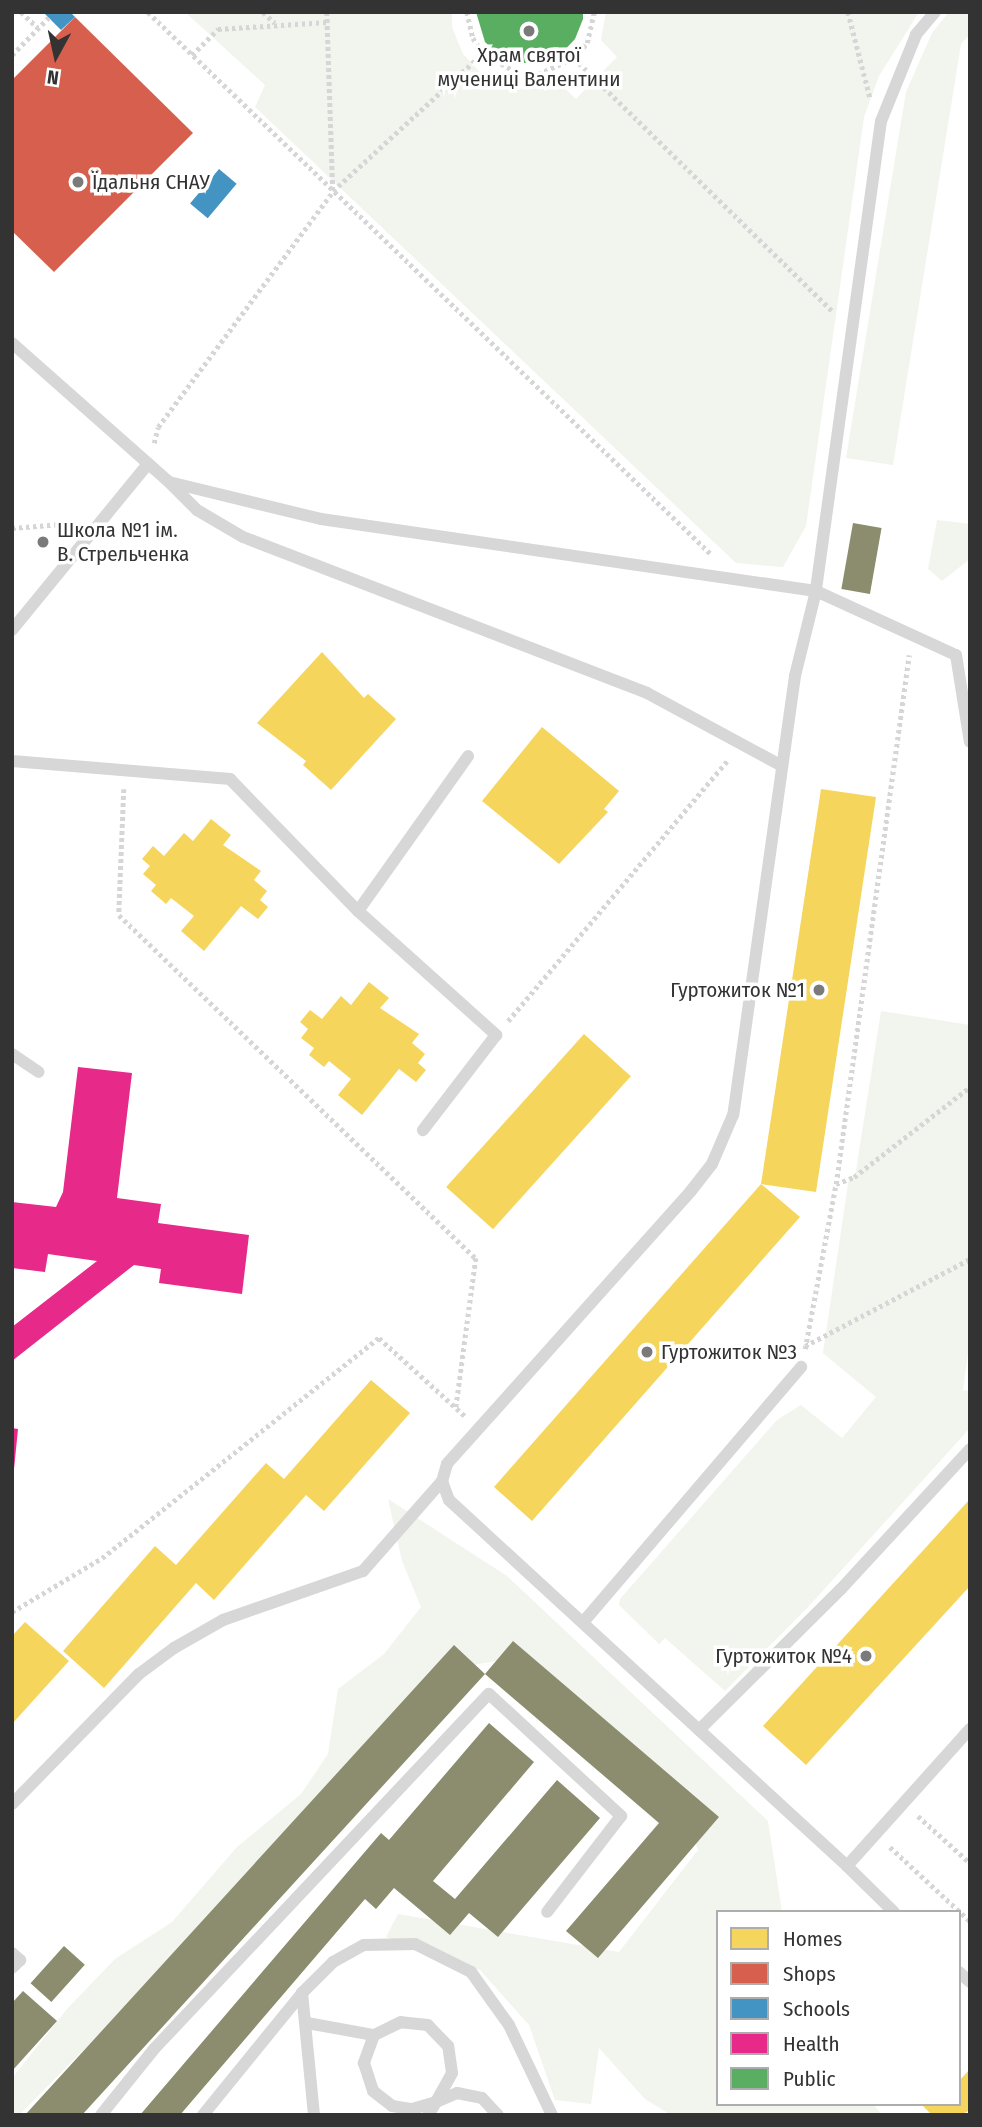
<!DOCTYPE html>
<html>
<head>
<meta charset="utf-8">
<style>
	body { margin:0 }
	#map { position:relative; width:982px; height:2127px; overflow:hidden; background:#fff; font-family:"Fira Sans Condensed",sans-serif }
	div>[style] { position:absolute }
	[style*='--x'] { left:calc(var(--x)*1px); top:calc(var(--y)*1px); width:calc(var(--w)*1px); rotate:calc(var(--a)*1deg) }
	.green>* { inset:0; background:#f1f5ed }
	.homes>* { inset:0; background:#f6d55c; transform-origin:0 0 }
	.shops>* { inset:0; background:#d6604d }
	.schools>* { inset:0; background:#4393c3; transform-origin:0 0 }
	.health>* { inset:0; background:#e7298a }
	.public>* { inset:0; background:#5aae61 }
	.industry>* { inset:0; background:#8c8c6e; transform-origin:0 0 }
	.path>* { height:4.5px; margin-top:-2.25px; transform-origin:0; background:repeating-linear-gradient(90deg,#d6d6d6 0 3.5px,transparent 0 7px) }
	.lane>* { height:12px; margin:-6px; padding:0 6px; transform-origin:6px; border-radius:6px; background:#d7d7d7 }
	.dots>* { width:19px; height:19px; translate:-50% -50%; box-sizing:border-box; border:4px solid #fff; border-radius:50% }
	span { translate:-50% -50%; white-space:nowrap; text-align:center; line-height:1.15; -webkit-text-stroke:7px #fff; paint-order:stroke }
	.poi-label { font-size:21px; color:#333 }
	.left { translate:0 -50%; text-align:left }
	.right { translate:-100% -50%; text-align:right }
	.frame { position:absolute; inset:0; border:14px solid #333; pointer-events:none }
	.legend { position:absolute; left:716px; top:1910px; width:245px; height:196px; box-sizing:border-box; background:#fff; border:2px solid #adadad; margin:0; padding:9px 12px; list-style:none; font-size:21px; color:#333 }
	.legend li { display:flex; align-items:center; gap:14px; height:35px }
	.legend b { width:35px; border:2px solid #adadad }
	.north { position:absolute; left:21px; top:21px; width:70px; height:70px; -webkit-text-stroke:5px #fff; paint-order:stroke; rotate:188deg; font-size:19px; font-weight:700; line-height:28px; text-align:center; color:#333 }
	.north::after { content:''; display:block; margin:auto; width:24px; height:32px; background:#333; clip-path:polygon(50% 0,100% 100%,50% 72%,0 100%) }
</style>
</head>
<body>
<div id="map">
	<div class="green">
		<div style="clip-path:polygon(185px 12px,452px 12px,452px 27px,463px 54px,479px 71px,503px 85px,532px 89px,559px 83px,576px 99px,617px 57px,601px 40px,606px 12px,919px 12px,879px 76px,864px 117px,806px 526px,783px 567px,736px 563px,255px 107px,265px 85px)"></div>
		<div style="clip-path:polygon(949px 12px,970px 12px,970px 34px,961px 44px,893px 465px,846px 458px,906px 92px,932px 33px)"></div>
		<div style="clip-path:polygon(937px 520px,970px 524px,970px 559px,942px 581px,928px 569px)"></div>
		<div style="clip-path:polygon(881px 1011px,970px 1025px,970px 1339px,963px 1390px,970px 1391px,970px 1428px,809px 1606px,725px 1691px,665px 1638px,659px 1644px,619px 1605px,620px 1599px,777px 1420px,801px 1405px,842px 1438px,876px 1397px,823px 1353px,849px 1177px,855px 1177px)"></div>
		<div style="clip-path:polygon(388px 1499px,507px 1576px,768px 1821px,782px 1912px,718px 1912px,718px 2104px,873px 2104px,882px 2115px,671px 2115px,645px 2099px,599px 2048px,591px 2104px,555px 2100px,529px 2025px,480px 1970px,386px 1937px,398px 1914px,619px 1952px,698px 1850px,675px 1781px,526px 1656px,443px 1670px,227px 1906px,19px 2115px,12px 2115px,12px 2078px,67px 2009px,115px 1959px,172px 1922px,237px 1847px,301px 1794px,328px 1754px,338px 1689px,384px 1654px,421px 1607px,402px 1561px)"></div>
	</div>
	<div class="homes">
		<div style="clip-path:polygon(322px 652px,364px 698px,368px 694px,396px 719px,331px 790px,303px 765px,306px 761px,257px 723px)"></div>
		<div style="clip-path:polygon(542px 727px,619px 791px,604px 809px,608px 812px,559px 864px,482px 801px)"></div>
		<div style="clip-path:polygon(821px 789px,876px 797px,816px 1192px,761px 1184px,800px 1217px,532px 1521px,494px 1487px,761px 1184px)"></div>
		<div style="clip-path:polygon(211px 819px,231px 835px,223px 845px,261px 871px,254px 880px,267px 891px,260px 900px,268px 907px,258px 919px,241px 906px,204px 951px,181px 931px,194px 916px,171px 898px,166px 904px,151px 891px,156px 885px,143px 874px,150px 866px,142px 859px,153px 846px,164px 856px,184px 833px,193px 841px)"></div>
		<div style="clip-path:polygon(369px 982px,389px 998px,380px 1008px,419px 1034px,412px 1043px,425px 1054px,418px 1063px,426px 1070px,416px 1082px,399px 1069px,362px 1115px,338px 1095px,351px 1079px,329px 1061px,324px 1067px,309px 1055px,314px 1048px,301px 1038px,308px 1029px,300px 1022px,310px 1010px,322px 1019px,341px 996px,351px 1005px)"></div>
		<div style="left:584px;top:1034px;width:63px;height:206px;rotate:42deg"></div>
		<div style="clip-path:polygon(371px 1380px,410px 1413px,324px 1511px,306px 1495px,214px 1600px,196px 1583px,104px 1688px,63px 1651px,155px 1546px,176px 1565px,266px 1463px,284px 1479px)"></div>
		<div style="clip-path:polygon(970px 1499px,970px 1586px,806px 1765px,763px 1726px)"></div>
		<div style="clip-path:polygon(25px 1622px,69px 1661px,12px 1724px,12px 1636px)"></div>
		<div style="clip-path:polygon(970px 2069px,970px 2110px,961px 2115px,932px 2115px,921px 2104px,959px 2104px,959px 2081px)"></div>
	</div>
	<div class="shops">
		<div style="clip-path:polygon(75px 17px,193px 133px,54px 272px,12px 231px,12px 80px)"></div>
	</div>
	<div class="schools">
		<div style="clip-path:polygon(43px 12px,70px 12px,75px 17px,61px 30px)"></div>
		<div style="left:219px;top:169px;width:23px;height:45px;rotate:40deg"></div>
	</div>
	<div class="health">
		<div style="clip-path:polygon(78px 1067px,132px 1073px,117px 1198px,161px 1204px,158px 1223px,249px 1235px,242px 1294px,159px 1283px,161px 1269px,134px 1265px,12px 1361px,12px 1327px,97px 1261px,48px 1254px,45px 1272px,12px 1268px,12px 1202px,56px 1207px,63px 1192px)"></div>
		<div style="clip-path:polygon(12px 1428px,18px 1429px,14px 1469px,12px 1469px)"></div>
	</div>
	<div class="public">
		<div style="clip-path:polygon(476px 12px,583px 12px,583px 19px,575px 39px,560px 55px,541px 63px,520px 63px,500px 56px,485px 42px)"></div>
	</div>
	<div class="industry">
		<div style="left:853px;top:523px;width:29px;height:67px;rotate:10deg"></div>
		<div style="clip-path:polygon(513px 1641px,719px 1817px,598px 1958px,566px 1931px,659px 1823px,485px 1674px,82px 2115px,25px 2115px,454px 1645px,485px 1674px)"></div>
		<div style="clip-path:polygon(489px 1723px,534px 1762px,433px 1881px,455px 1899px,557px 1780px,600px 1818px,498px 1937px,469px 1913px,450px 1935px,394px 1888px,376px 1909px,365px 1899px,180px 2115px,140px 2115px,381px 1833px,389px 1840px)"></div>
		<div style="left:64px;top:1946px;width:28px;height:50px;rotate:42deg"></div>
		<div style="clip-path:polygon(23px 1991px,57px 2021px,12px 2071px,12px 2003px)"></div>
	</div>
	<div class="path">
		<div style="--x:21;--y:12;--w:23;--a:43"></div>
		<div style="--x:148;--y:12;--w:781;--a:43.91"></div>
		<div style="--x:263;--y:12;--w:16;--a:43"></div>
		<div style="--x:327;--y:12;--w:178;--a:88.1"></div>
		<div style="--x:467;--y:12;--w:27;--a:77"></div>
		<div style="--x:473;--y:38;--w:18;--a:56"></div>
		<div style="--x:483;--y:53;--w:39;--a:30"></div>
		<div style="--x:517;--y:73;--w:21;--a:3"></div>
		<div style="--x:538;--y:74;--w:39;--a:-24"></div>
		<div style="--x:574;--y:58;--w:20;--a:-49"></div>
		<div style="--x:587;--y:43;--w:32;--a:-77"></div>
		<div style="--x:848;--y:12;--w:88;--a:75.5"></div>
		<div style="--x:12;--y:55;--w:53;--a:-45.8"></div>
		<div style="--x:192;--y:55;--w:37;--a:-45"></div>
		<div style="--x:218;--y:29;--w:109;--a:-3.7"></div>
		<div style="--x:574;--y:58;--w:363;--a:44.4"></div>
		<div style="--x:154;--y:443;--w:16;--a:-76"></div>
		<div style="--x:158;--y:427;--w:294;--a:-53.4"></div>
		<div style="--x:333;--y:191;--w:204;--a:-42.6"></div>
		<div style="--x:12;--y:528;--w:62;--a:-4.6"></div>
		<div style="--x:124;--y:789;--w:126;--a:92.3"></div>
		<div style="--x:119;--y:915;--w:495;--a:43.9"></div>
		<div style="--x:476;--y:1258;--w:151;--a:97.6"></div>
		<div style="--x:508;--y:1021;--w:341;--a:-49.9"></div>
		<div style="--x:836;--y:1184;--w:19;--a:-21"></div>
		<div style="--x:854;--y:1177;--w:147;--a:-37.8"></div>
		<div style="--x:805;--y:1346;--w:187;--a:-27.8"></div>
		<div style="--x:805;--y:1349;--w:168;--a:-79.4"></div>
		<div style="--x:836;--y:1184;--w:534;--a:-82.14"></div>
		<div style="--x:12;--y:1612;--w:105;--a:-31"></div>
		<div style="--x:102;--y:1558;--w:354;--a:-38.5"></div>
		<div style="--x:379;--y:1338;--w:116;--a:42.2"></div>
		<div style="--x:918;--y:1816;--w:70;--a:42.1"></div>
		<div style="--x:890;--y:1847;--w:109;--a:42.8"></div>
	</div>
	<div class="lane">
		<div style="--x:935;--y:12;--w:30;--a:130"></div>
		<div style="--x:916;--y:35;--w:93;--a:112.1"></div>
		<div style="--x:881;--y:121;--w:474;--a:97.9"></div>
		<div style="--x:816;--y:591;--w:88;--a:103.9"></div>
		<div style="--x:795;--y:676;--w:443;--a:98"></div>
		<div style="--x:733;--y:1115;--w:53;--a:113.2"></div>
		<div style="--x:712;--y:1164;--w:34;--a:128"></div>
		<div style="--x:691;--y:1191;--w:366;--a:131.8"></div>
		<div style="--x:447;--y:1464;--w:18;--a:106"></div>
		<div style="--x:442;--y:1481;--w:20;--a:70"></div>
		<div style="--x:449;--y:1500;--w:541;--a:42.6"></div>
		<div style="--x:847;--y:1866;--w:184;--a:-48.1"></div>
		<div style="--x:12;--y:343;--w:210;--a:41.5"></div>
		<div style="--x:169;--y:482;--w:156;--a:13.7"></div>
		<div style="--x:321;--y:519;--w:500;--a:8.28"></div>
		<div style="--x:816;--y:591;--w:154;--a:24.6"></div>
		<div style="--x:956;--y:655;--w:88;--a:80.9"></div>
		<div style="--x:170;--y:483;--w:38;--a:45"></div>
		<div style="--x:197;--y:510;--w:53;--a:30.4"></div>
		<div style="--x:243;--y:537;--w:433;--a:21.1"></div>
		<div style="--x:647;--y:693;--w:153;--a:28.4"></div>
		<div style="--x:12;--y:630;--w:215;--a:-50.7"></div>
		<div style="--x:12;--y:761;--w:219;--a:4.7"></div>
		<div style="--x:230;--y:779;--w:184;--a:45.9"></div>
		<div style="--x:358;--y:911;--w:186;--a:41.9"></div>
		<div style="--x:496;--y:1035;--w:120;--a:127.5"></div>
		<div style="--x:358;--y:911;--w:190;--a:-54.6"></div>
		<div style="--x:12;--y:1054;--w:32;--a:34"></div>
		<div style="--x:585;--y:1620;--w:333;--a:-49.5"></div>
		<div style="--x:699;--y:1730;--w:200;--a:-44.8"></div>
		<div style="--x:841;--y:1589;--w:190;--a:-47.3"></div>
		<div style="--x:12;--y:1804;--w:182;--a:-45.7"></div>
		<div style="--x:139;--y:1674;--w:44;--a:-36.6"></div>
		<div style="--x:174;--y:1648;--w:56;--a:-29.7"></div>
		<div style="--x:223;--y:1620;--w:148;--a:-19.3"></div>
		<div style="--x:363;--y:1571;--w:120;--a:-48.7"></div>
		<div style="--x:847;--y:1866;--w:66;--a:44.4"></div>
		<div style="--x:12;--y:1953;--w:11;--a:41"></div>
		<div style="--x:20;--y:1960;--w:11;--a:135"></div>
		<div style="--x:959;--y:1972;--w:15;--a:42"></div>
		<div style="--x:307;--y:2023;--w:68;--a:10.2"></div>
		<div style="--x:101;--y:2115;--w:85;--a:-51.2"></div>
		<div style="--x:154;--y:2049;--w:488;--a:-46.7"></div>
		<div style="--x:489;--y:1694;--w:180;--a:42.7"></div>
		<div style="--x:621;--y:1816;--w:121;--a:127.6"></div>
		<div style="--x:203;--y:2115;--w:157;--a:-50.9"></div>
		<div style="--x:314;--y:2115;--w:123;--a:-95.6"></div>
		<div style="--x:302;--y:1993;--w:44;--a:-45"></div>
		<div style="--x:333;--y:1962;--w:35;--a:-29"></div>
		<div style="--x:364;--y:1945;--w:51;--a:-1.1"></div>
		<div style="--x:415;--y:1944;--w:63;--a:26.6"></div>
		<div style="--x:471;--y:1972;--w:65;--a:54.4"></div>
		<div style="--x:509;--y:2025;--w:100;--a:64.5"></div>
		<div style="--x:428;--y:2115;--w:15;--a:-58"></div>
		<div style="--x:436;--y:2102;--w:33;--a:-61"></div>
		<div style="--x:452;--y:2073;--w:27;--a:-98"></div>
		<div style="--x:448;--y:2046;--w:29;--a:-134"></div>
		<div style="--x:428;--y:2025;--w:27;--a:-174"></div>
		<div style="--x:401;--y:2022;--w:30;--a:154"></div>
		<div style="--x:374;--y:2035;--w:30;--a:110"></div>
		<div style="--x:364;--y:2063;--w:29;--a:72"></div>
		<div style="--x:373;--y:2091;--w:24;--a:38"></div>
		<div style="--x:392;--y:2106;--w:20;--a:9"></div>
		<div style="--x:412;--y:2109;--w:25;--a:-16"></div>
		<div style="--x:436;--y:2102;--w:23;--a:-23"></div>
		<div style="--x:457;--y:2093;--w:25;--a:11"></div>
		<div style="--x:482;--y:2098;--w:23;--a:47"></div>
	</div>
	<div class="dots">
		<div style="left:529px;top:31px;background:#7a7a7a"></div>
		<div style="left:78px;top:182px;background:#7a7a7a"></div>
		<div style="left:43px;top:542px;background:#7a7a7a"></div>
		<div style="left:819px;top:990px;background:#7a7a7a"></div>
		<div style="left:647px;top:1352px;background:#7a7a7a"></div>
		<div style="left:866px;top:1656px;background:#7a7a7a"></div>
	</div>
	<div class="poi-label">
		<span style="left:529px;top:67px">Храм святої<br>мучениці Валентини</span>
		<span class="left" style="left:92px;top:182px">Їдальня СНАУ</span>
		<span class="left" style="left:57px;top:542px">Школа №1 ім.<br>В. Стрельченка</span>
		<span class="right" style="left:805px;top:990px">Гуртожиток №1</span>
		<span class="left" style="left:661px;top:1352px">Гуртожиток №3</span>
		<span class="right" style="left:852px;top:1656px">Гуртожиток №4</span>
	</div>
	<div class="frame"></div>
	<ul class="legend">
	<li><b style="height:19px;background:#f6d55c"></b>Homes</li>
	<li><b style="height:19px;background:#d6604d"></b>Shops</li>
	<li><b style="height:19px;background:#4393c3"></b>Schools</li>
	<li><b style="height:19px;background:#e7298a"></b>Health</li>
	<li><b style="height:19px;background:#5aae61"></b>Public</li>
	</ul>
	<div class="north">N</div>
</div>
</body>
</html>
